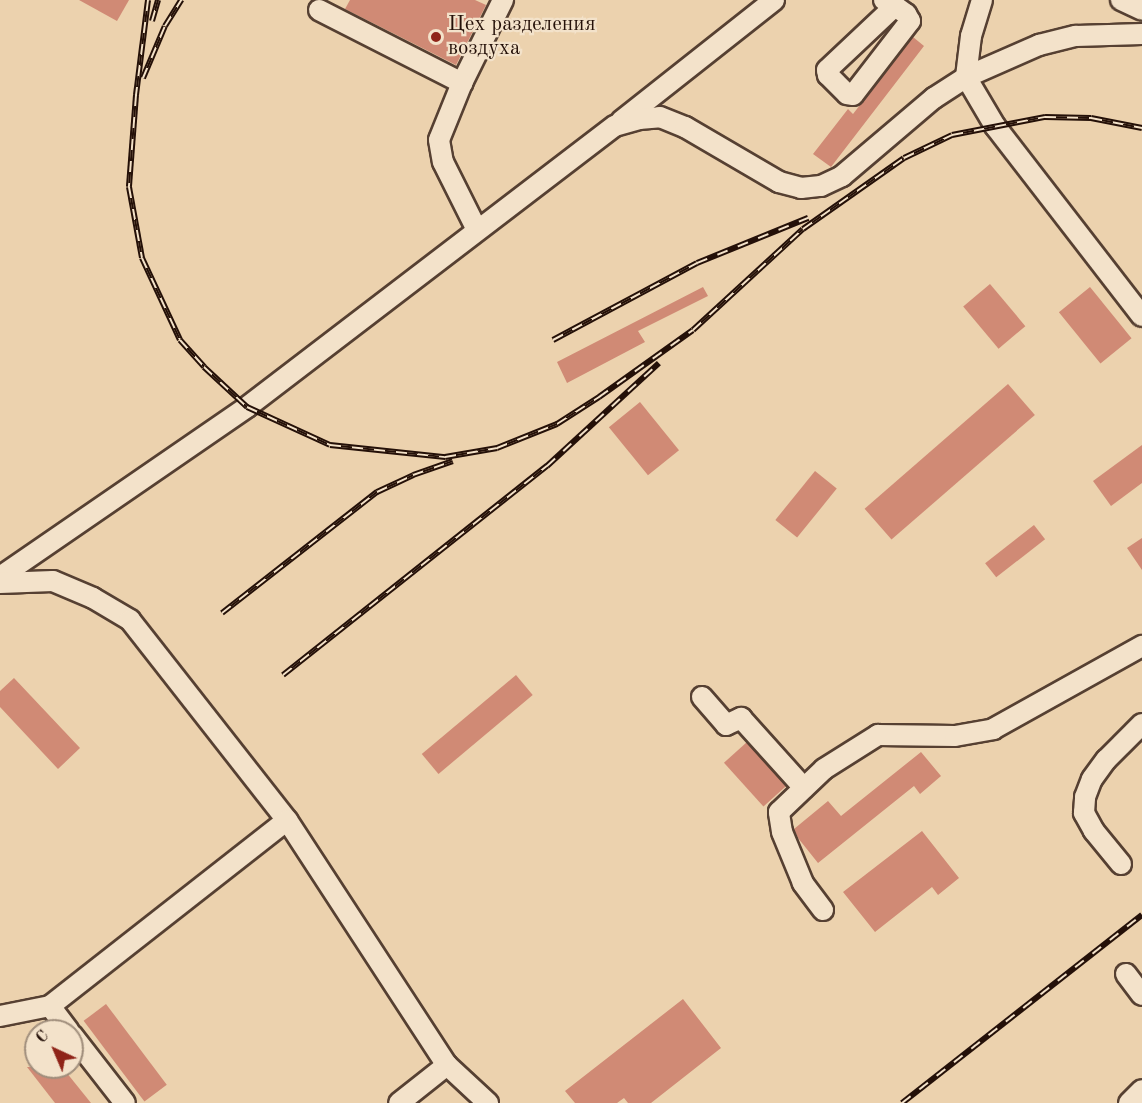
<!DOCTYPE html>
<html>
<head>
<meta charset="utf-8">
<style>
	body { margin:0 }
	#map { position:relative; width:1142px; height:1103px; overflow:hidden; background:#ecd2ae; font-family:"Old Standard TT",serif }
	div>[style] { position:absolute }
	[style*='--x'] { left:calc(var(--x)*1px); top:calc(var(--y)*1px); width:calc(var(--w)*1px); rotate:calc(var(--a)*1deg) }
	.building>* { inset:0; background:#d08a75; transform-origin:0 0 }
	.roads { filter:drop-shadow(2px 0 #564032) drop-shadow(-2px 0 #564032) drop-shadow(0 2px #564032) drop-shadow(0 -2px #564032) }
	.minor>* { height:20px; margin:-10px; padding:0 10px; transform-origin:10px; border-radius:10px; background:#f3e2ca }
	.rail>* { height:6px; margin-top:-3px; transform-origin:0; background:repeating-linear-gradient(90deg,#f3e2ca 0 11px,#241008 0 22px); box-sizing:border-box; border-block:2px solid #241008 }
	.dots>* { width:16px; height:16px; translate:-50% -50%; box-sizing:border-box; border:3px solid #f3e2ca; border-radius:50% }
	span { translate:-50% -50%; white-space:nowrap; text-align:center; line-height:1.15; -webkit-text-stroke:4.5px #f3e2ca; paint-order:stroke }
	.poi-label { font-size:21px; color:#241008 }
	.left { translate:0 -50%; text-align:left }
	.north { position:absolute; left:24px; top:1019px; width:60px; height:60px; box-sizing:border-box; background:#f3e2ca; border:2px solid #a08e7c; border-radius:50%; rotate:316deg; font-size:16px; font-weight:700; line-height:24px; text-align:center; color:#241008 }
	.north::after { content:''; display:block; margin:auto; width:21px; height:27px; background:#8f2418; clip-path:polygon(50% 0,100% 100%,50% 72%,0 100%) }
</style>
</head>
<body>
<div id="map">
	<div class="building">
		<div style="clip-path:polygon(79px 0,129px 0,117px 21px)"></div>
		<div style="clip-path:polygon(350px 0,475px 0,486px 5px,456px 65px,345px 9px)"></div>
		<div style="clip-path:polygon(913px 37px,924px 46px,831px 167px,813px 154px,848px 109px,853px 114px)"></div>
		<div style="left:990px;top:284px;width:55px;height:35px;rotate:50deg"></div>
		<div style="clip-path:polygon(703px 287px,708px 296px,638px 331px,645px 342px,567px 383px,557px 362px)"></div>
		<div style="left:1090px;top:287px;width:66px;height:40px;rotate:51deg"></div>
		<div style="left:1008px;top:384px;width:41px;height:190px;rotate:49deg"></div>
		<div style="left:640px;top:402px;width:62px;height:40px;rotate:51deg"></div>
		<div style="clip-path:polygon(1142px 445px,1142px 483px,1111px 506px,1093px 481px)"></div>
		<div style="left:815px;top:471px;width:28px;height:63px;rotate:39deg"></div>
		<div style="left:1034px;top:525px;width:18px;height:62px;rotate:52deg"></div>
		<div style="clip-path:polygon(1142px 538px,1142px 570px,1127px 548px)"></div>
		<div style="left:516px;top:675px;width:26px;height:123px;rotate:50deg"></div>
		<div style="clip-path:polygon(14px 678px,80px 748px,58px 769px,0 707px,0 691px)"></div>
		<div style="left:747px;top:742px;width:59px;height:31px;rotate:48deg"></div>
		<div style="clip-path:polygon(921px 752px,941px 776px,920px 794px,914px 786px,818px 863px,798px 838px,794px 829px,828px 801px,841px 816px)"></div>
		<div style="clip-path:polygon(922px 831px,959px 878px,938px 895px,932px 887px,875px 932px,843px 892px)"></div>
		<div style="clip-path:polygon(683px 999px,721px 1048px,651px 1103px,628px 1103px,624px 1098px,617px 1103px,575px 1103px,565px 1091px)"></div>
		<div style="left:106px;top:1004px;width:101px;height:28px;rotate:53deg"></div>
		<div style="clip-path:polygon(27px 1067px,62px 1067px,91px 1103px,55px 1103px)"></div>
	</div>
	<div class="roads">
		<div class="minor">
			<div style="--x:884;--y:0;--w:13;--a:29"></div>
			<div style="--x:895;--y:6;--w:14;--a:36"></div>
			<div style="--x:906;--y:14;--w:8;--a:60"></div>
			<div style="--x:910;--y:21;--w:93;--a:127.6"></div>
			<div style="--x:853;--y:95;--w:6;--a:-171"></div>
			<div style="--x:847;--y:94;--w:27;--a:-135"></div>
			<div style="--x:828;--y:75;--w:5;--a:-101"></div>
			<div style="--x:827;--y:70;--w:93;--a:-43.3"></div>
			<div style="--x:982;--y:0;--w:38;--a:107"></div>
			<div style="--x:971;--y:36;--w:41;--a:97"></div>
			<div style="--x:966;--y:77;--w:57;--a:59.4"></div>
			<div style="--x:995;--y:126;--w:240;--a:52.3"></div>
			<div style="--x:1121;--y:0;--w:23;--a:25"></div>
			<div style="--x:319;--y:10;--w:161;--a:27"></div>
			<div style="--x:462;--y:83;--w:93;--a:-63.7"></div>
			<div style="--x:462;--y:83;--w:61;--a:112"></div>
			<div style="--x:439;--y:140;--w:22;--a:80"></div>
			<div style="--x:443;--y:162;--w:76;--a:63.4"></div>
			<div style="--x:621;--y:121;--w:195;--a:-38.3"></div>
			<div style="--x:0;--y:577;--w:300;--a:-34.5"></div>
			<div style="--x:247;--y:407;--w:463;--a:-37.4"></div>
			<div style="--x:615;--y:126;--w:25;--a:-16"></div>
			<div style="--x:639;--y:119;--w:21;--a:-5"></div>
			<div style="--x:660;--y:117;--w:27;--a:22"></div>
			<div style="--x:685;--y:127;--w:109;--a:30.3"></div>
			<div style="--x:779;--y:182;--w:23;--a:15"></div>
			<div style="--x:801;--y:188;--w:20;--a:-6"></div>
			<div style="--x:821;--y:186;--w:23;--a:-25"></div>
			<div style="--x:842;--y:176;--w:121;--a:-40.3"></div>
			<div style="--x:934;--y:98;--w:38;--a:-33"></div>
			<div style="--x:966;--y:77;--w:80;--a:-23.7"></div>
			<div style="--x:1039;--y:45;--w:38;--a:-14"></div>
			<div style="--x:1076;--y:36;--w:66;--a:-1.7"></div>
			<div style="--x:0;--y:583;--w:53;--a:-2.2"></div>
			<div style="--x:53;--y:581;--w:43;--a:23"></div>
			<div style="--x:93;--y:598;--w:43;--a:30.7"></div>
			<div style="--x:130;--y:620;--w:254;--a:51.9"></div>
			<div style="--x:287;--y:820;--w:293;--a:56.9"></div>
			<div style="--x:447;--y:1065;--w:61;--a:141.6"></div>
			<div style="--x:702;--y:697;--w:37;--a:49"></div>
			<div style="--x:726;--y:725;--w:17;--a:-25"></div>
			<div style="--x:741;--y:718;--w:94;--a:48"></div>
			<div style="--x:1121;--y:864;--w:43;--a:-129.3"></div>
			<div style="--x:1094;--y:831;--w:21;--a:-119"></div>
			<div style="--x:1084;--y:813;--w:16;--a:-86"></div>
			<div style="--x:1085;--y:797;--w:19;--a:-69"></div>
			<div style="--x:1092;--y:779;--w:24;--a:-54"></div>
			<div style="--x:1106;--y:760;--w:51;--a:-45"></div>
			<div style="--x:823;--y:910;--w:34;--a:-127"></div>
			<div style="--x:803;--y:883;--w:55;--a:-112.4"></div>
			<div style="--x:782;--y:832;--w:20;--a:-99"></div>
			<div style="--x:779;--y:812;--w:62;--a:-43.7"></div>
			<div style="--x:824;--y:769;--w:64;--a:-32.2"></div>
			<div style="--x:878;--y:735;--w:77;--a:0.7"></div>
			<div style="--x:955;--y:736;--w:39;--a:-10"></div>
			<div style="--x:993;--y:729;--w:171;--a:-29.1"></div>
			<div style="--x:1126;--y:974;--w:26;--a:53"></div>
			<div style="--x:50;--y:1006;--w:301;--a:-38.1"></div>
			<div style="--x:0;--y:1016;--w:51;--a:-11.3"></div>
			<div style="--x:50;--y:1006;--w:31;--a:53"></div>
			<div style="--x:72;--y:1035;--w:86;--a:52.1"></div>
			<div style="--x:447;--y:1065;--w:56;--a:42.8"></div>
			<div style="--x:1129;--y:1103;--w:18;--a:-45"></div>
		</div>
	</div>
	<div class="rail">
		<div style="--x:148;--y:0;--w:96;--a:97.2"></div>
		<div style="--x:136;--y:95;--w:92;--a:94.4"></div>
		<div style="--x:129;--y:187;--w:72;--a:79.6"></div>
		<div style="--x:142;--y:258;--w:90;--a:65.1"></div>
		<div style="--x:180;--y:340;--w:36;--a:48"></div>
		<div style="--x:204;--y:367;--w:59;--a:42.9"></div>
		<div style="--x:247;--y:407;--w:91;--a:24.6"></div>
		<div style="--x:330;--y:445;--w:116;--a:6"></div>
		<div style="--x:445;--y:457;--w:53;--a:-9.8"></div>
		<div style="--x:497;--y:448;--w:65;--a:-21.8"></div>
		<div style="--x:557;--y:424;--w:50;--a:-32.7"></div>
		<div style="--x:599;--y:397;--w:115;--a:-35.5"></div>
		<div style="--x:693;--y:330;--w:149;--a:-42.6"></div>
		<div style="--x:803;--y:229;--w:123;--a:-35.1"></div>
		<div style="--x:904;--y:158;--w:53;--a:-25.6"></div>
		<div style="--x:952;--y:135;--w:95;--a:-11"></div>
		<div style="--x:1045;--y:117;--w:46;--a:1.2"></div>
		<div style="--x:1091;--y:118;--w:52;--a:11.1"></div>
		<div style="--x:152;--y:21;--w:22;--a:-74"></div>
		<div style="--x:143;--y:78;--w:56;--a:-67.1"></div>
		<div style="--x:165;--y:26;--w:31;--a:-58"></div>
		<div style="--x:553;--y:340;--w:163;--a:-28.1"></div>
		<div style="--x:697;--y:263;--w:120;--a:-22.1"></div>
		<div style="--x:222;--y:613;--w:197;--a:-38"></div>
		<div style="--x:377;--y:492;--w:40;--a:-25"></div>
		<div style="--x:413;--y:475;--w:42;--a:-19.3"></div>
		<div style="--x:283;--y:675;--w:337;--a:-38.4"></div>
		<div style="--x:547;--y:466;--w:152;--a:-42.6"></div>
		<div style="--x:902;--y:1103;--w:305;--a:-38.1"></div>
	</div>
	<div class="dots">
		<div style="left:436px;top:37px;background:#8f2418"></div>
	</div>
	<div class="poi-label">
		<span class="left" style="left:448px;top:37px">Цех разделения<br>воздуха</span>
	</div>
	<div class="north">С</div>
</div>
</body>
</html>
